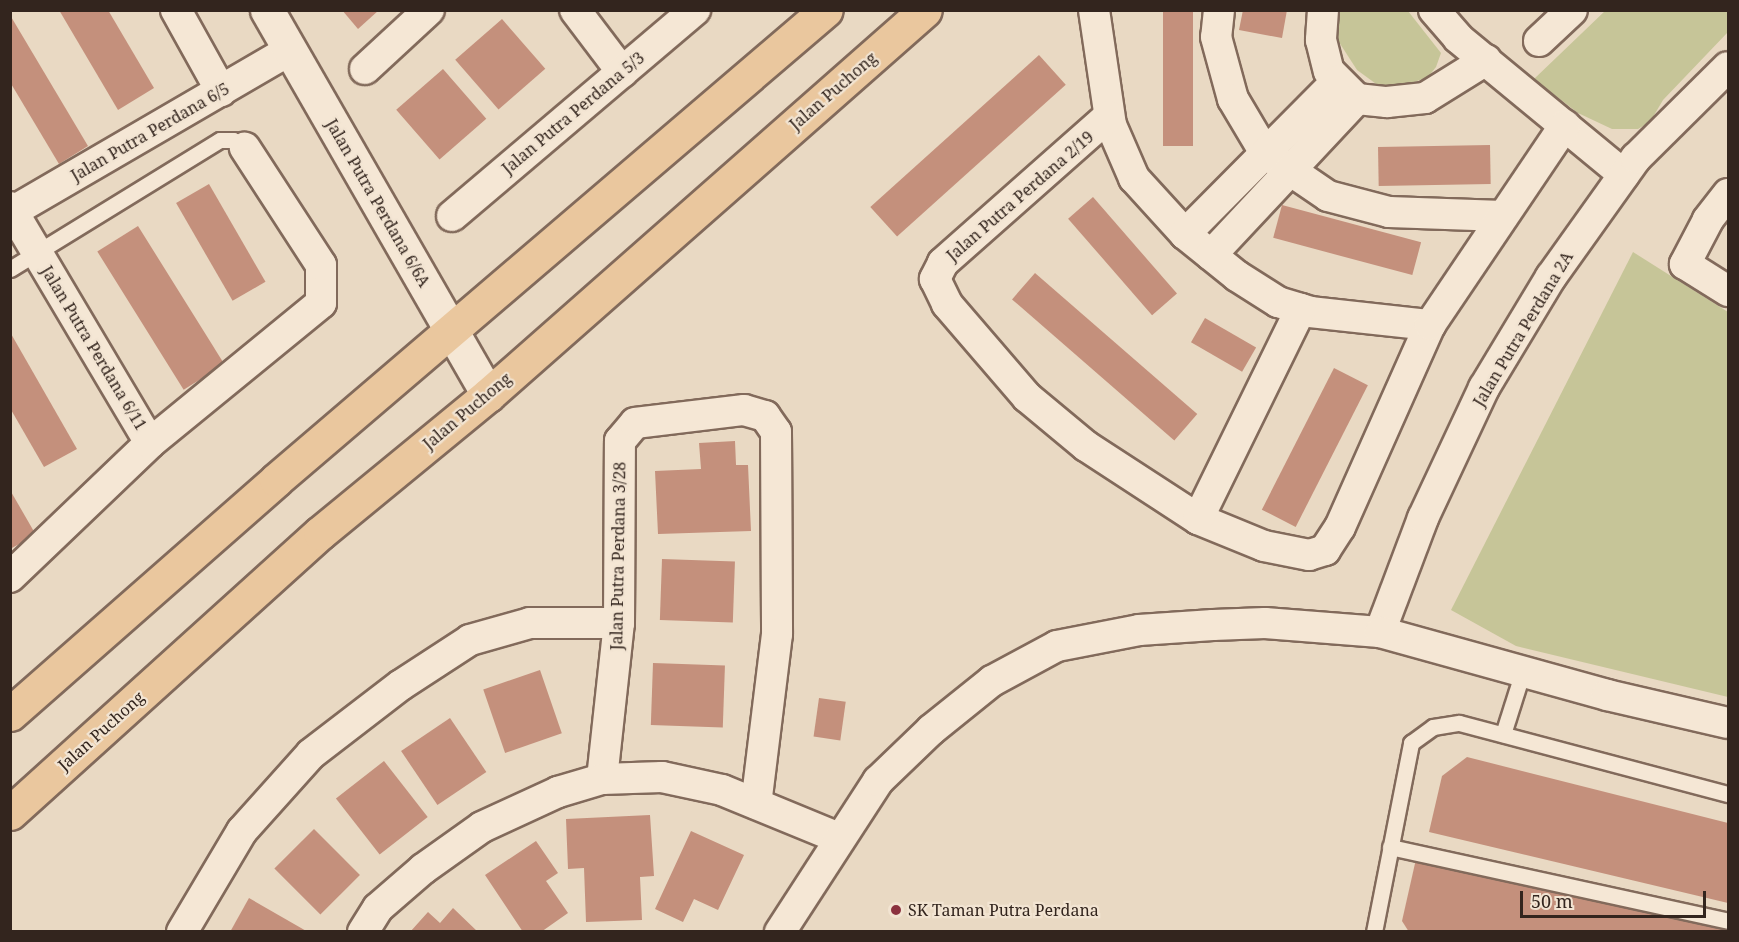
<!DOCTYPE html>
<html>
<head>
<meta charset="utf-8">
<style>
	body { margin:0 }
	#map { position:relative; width:1739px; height:942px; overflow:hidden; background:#e9d9c3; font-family:"Noto Serif",serif }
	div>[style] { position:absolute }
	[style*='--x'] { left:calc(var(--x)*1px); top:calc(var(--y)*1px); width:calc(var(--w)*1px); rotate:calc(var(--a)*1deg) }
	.green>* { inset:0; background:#c6c598 }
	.building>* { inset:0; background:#c4907c; transform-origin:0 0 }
	.roads { filter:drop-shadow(2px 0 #826a5b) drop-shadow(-2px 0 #826a5b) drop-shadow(0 2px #826a5b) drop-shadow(0 -2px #826a5b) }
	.service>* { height:15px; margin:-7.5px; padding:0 7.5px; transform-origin:7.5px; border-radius:7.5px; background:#f5e7d5 }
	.minor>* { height:30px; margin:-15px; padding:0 15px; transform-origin:15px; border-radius:15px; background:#f5e7d5 }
	.tertiary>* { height:33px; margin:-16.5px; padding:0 16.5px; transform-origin:16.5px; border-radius:16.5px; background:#f5e7d5 }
	.primary>* { height:33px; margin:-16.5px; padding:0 16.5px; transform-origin:16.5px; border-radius:16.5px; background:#eac79e }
	.dots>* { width:16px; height:16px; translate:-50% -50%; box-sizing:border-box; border:3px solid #f2e4d2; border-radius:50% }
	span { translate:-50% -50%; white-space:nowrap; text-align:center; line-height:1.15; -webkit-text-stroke:4.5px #f2e4d2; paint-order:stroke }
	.street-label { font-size:16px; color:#33251e }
	.poi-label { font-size:16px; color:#33251e }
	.left { translate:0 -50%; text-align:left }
	.frame { position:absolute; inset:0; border:12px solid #33251e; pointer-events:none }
	.scale { position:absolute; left:1520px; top:891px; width:186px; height:27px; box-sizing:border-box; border:3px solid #33251e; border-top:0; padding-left:8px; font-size:18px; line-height:21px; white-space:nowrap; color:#33251e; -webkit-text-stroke:4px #f2e4d2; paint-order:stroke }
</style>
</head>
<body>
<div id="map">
	<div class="green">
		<div style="clip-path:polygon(1606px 10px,1728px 11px,1728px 32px,1663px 100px,1650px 122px,1638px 129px,1612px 129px,1578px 113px,1534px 79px)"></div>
		<div style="clip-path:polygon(1336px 11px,1408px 11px,1441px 53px,1436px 67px,1428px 77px,1406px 85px,1379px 86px,1357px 70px,1337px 39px)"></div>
		<div style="clip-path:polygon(1633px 252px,1728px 312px,1728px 697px,1516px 646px,1451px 610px)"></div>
	</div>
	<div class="building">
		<div style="clip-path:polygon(59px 10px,108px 10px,154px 88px,118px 110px)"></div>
		<div style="clip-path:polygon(342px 10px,379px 10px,358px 29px)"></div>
		<div style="left:1163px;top:10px;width:30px;height:136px"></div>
		<div style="clip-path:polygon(1243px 10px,1287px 10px,1282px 38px,1239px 30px)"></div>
		<div style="clip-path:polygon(10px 15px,88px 146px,59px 164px,10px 82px)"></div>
		<div style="left:502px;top:19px;width:66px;height:62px;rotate:49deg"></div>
		<div style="left:1039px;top:55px;width:40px;height:227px;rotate:48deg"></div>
		<div style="left:443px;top:69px;width:66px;height:62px;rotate:49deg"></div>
		<div style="left:1490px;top:145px;width:39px;height:112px;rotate:89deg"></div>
		<div style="left:209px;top:184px;width:113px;height:38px;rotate:60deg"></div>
		<div style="left:1093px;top:197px;width:128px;height:33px;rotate:49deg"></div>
		<div style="left:1282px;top:205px;width:144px;height:34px;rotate:15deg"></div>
		<div style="left:138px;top:226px;width:163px;height:48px;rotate:58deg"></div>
		<div style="left:1035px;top:273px;width:215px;height:35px;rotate:41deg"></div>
		<div style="left:1205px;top:318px;width:59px;height:28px;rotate:30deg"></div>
		<div style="clip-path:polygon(10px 332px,77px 449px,44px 467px,10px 408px)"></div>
		<div style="left:1334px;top:368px;width:38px;height:159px;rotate:27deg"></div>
		<div style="clip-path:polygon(735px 441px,736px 465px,748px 465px,751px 531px,658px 534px,655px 471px,701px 469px,699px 443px)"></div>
		<div style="clip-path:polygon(10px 490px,36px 535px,10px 549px)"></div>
		<div style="left:662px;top:559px;width:73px;height:61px;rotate:2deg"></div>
		<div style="left:653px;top:663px;width:72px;height:62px;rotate:2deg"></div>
		<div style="left:540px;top:670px;width:67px;height:60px;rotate:71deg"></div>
		<div style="left:819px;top:698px;width:27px;height:39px;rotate:8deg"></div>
		<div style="left:450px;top:718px;width:65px;height:59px;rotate:56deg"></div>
		<div style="clip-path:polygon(1467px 757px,1728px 823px,1728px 903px,1429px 832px,1442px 776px)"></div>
		<div style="left:384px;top:761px;width:71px;height:61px;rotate:52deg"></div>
		<div style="clip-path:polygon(650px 815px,654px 876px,640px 877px,642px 920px,586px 922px,584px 868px,568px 869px,566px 819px)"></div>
		<div style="left:314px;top:829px;width:65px;height:56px;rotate:45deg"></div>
		<div style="clip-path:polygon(691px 831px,744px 855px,718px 910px,694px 899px,683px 922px,655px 909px)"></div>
		<div style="clip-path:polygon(536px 841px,558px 873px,546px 881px,568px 913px,541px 932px,523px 932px,485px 875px)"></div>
		<div style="clip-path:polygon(1416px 859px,1728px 930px,1728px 932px,1409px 932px,1402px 921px)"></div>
		<div style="clip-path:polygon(249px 898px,308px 932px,230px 932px)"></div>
		<div style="clip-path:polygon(453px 908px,478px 932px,410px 932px,428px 912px,440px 923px)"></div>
	</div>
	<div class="roads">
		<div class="service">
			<div style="--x:10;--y:269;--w:246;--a:-31.6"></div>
			<div style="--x:220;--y:140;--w:13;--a:0"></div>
			<div style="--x:233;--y:140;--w:14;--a:34"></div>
			<div style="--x:1503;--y:734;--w:66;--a:-72.4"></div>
			<div style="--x:1390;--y:847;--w:346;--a:12.3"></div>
			<div style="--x:1374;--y:932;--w:193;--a:-78.9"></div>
			<div style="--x:1411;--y:743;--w:27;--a:-36"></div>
			<div style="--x:1433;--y:727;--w:26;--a:-9"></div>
			<div style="--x:1459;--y:723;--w:278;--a:14.8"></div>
		</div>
		<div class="minor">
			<div style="--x:176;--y:10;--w:93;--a:60.9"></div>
			<div style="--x:575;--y:10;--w:78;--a:52.8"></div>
			<div style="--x:1094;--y:10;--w:116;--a:81.6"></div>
			<div style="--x:1111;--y:125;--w:58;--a:66.5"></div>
			<div style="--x:1134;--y:178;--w:76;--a:47.7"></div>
			<div style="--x:1185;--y:234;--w:67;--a:38.9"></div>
			<div style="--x:1237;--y:276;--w:49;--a:32.4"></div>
			<div style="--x:1278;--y:302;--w:34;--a:17"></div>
			<div style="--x:1310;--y:312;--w:121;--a:6.2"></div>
			<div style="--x:1219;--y:10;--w:27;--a:96"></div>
			<div style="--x:1216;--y:37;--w:64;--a:74.7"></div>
			<div style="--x:1233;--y:99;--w:63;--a:59.3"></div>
			<div style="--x:1265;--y:153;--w:76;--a:34.3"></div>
			<div style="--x:1328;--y:196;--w:63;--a:14.7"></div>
			<div style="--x:1389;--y:212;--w:114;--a:2"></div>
			<div style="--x:1323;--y:10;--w:30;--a:94"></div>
			<div style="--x:1321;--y:40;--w:32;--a:76"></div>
			<div style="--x:1329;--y:71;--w:40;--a:45"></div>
			<div style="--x:1357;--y:99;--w:30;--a:6"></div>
			<div style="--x:1387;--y:102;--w:38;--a:-6"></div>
			<div style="--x:1425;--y:98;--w:72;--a:-31.9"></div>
			<div style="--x:1434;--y:10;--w:37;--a:49"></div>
			<div style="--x:1458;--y:38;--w:215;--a:39.5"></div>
			<div style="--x:1539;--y:41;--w:45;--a:-43.2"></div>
			<div style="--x:365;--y:69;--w:87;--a:-42.7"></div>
			<div style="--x:1109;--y:116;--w:222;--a:138.5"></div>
			<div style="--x:943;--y:263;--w:18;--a:117"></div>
			<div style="--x:935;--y:279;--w:28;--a:64"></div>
			<div style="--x:947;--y:304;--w:123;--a:49.3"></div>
			<div style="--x:1027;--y:397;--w:77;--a:39.7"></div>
			<div style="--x:1086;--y:446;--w:134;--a:33.1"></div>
			<div style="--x:1198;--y:519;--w:71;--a:22.2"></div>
			<div style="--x:1264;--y:546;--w:46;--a:11.3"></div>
			<div style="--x:1309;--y:555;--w:17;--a:-17"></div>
			<div style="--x:1325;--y:550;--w:27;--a:-57"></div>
			<div style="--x:1340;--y:527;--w:221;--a:-66"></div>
			<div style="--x:1430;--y:325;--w:241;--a:-56"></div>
			<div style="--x:1728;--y:194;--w:33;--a:128"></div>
			<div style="--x:1708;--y:220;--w:50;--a:117.6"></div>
			<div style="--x:1685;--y:264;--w:51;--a:32.1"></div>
			<div style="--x:10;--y:207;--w:274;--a:59.3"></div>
			<div style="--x:10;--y:213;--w:324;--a:-30.2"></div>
			<div style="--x:452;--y:216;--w:319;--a:-40.3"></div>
			<div style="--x:1185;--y:234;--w:216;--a:-45.2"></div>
			<div style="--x:1211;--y:255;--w:214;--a:-46.9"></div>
			<div style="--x:1198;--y:519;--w:234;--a:-63.9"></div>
			<div style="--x:10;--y:577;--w:194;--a:-43.7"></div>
			<div style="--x:150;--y:443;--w:221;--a:-39.3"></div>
			<div style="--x:321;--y:303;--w:38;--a:-90"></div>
			<div style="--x:321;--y:265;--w:140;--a:-123"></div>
			<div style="--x:1380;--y:632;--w:122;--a:-69.3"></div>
			<div style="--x:1423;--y:518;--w:144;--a:-64.9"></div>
			<div style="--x:1484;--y:388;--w:130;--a:-58.9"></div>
			<div style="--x:1551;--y:277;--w:146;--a:-54.5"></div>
			<div style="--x:1636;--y:158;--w:129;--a:-44.7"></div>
			<div style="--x:602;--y:779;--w:157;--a:-83.8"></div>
			<div style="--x:619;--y:623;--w:182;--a:-89.7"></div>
			<div style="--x:620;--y:441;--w:23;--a:-50"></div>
			<div style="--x:635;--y:423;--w:110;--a:-6.8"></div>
			<div style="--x:744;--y:410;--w:22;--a:16"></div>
			<div style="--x:765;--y:416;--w:19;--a:55"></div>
			<div style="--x:776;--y:432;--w:202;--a:89.7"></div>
			<div style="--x:777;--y:634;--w:171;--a:97"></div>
			<div style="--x:182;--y:932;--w:117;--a:-59.3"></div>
			<div style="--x:242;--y:831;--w:103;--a:-48.1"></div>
			<div style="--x:311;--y:754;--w:113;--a:-37.5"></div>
			<div style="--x:401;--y:685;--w:82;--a:-33.1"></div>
			<div style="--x:470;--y:640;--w:62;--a:-15.8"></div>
			<div style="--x:530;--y:623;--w:89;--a:0"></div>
			<div style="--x:363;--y:932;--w:28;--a:-58"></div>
			<div style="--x:378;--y:908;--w:60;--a:-40.9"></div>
			<div style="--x:423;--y:869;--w:72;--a:-35.4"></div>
			<div style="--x:482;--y:827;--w:84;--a:-24.7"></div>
			<div style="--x:558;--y:792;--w:46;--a:-16.5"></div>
			<div style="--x:602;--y:779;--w:60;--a:-1.9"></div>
			<div style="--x:662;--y:777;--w:61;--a:12.2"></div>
			<div style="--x:722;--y:790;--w:126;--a:22.3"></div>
			<div style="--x:780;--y:932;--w:180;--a:-57"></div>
			<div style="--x:878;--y:781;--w:74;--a:-43.9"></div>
			<div style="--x:931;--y:730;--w:78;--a:-38.8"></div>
			<div style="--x:992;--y:681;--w:74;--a:-28.3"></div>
			<div style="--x:1057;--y:646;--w:84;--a:-11"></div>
			<div style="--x:1139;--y:630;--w:74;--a:-3.9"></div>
			<div style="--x:1213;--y:625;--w:52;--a:-2.2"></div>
			<div style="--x:1265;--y:623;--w:115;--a:4.5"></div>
			<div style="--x:1380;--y:632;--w:236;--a:15.5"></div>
			<div style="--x:1607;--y:695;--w:124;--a:13"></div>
		</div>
		<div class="tertiary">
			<div style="--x:267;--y:10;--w:444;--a:60.1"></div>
		</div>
		<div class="primary">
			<div style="--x:10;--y:714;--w:354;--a:-41.3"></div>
			<div style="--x:276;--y:480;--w:723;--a:-40.52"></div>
			<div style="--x:10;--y:813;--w:418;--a:-42.1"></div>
			<div style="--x:320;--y:533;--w:217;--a:-39.4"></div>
			<div style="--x:488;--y:395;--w:582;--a:-41.38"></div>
		</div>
	</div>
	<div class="dots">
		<div style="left:896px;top:910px;background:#8b313e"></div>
	</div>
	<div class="street-label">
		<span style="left:833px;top:91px;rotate:-41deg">Jalan Puchong</span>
		<span style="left:573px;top:113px;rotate:-40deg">Jalan Putra Perdana 5/3</span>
		<span style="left:150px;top:132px;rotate:-30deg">Jalan Putra Perdana 6/5</span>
		<span style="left:1020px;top:196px;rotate:-41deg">Jalan Putra Perdana 2/19</span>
		<span style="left:378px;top:203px;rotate:60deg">Jalan Putra Perdana 6/6A</span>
		<span style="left:1523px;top:329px;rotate:-59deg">Jalan Putra Perdana 2A</span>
		<span style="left:94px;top:348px;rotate:59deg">Jalan Putra Perdana 6/11</span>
		<span style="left:467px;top:411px;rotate:-40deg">Jalan Puchong</span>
		<span style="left:618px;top:556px;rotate:-89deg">Jalan Putra Perdana 3/28</span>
		<span style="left:101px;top:731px;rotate:-42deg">Jalan Puchong</span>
	</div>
	<div class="poi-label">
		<span class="left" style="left:908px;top:910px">SK Taman Putra Perdana</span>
	</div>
	<div class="frame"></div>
	<div class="scale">50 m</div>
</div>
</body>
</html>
